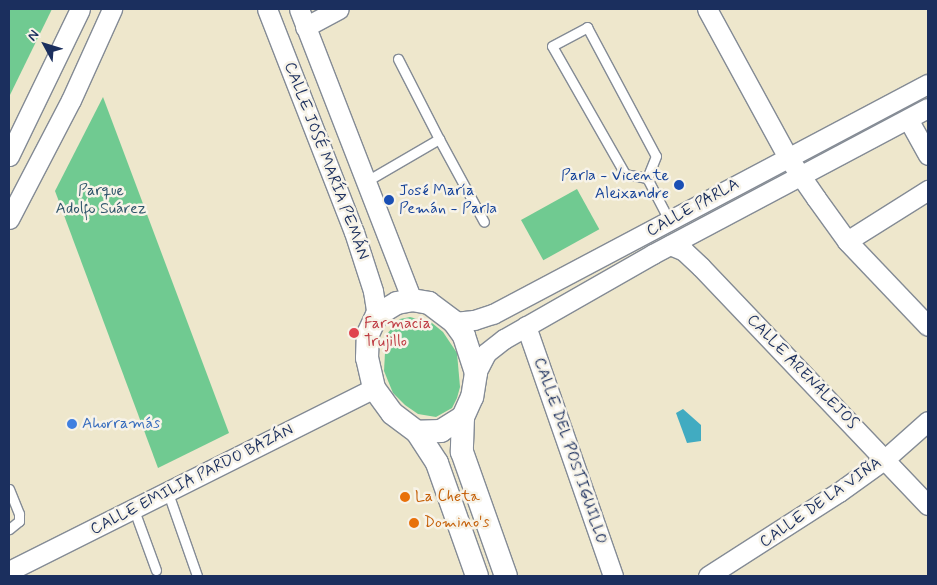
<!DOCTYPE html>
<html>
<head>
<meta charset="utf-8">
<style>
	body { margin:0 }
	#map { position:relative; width:937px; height:585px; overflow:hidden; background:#eee7cc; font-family:Mynerve,sans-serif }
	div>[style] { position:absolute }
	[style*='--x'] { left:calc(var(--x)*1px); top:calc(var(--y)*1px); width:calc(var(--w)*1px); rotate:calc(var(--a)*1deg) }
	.green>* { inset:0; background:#70ca91; transform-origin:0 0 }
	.water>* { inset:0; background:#41abc1 }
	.roads { filter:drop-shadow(1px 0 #848b95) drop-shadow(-1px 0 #848b95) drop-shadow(0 1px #848b95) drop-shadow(0 -1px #848b95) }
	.service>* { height:9px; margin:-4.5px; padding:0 4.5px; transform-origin:4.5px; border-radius:4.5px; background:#fff }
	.minor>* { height:19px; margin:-9.5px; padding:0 9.5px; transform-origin:9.5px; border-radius:9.5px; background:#fff }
	.tertiary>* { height:22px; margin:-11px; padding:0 11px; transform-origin:11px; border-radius:11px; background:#fff }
	.dots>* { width:14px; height:14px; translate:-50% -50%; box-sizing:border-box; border:2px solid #f7f3e8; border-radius:50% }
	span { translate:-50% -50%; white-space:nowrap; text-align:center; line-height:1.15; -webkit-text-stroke:5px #f7f3e8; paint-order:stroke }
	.street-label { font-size:16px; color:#1b2f5e }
	.transit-label { font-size:16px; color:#164399 }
	.right { translate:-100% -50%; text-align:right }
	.left { translate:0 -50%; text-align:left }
	.park-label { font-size:16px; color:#30566b }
	.health-label { font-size:16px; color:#be3a42 }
	.shop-label { font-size:16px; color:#366cbe }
	.food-label { font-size:16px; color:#c56008 }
	.frame { position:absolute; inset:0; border:10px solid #1b2f5e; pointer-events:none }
	.north { position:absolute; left:20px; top:20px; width:50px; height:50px; -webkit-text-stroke:4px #f7f3e8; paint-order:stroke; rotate:309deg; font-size:14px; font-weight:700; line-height:20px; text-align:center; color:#1b2f5e }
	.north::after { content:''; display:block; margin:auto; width:18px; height:22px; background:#1b2f5e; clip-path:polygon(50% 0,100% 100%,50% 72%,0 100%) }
</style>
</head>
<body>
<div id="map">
	<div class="green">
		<div style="clip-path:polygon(9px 9px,52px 9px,9px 97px)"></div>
		<div style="clip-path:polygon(103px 97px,229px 433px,158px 468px,55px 191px)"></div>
		<div style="left:577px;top:189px;width:46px;height:64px;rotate:61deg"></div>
		<div style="clip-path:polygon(410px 317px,432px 323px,443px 332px,457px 353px,460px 387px,457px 398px,452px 408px,436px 417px,418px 414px,405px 405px,393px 393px,384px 371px,386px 335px,400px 319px)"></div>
	</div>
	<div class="water">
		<div style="clip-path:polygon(683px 409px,701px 425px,701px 441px,687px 443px,676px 413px)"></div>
	</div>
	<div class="roads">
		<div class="service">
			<div style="--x:439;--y:139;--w:94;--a:61.5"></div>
			<div style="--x:647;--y:178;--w:22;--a:-170"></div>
			<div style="--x:625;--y:174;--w:147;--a:-119.7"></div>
			<div style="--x:552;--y:46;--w:40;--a:-28"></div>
			<div style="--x:587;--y:27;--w:146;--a:61.9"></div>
			<div style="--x:656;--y:156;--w:24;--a:112"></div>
			<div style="--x:647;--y:178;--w:47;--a:62.4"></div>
			<div style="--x:365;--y:182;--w:86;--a:-30.2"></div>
			<div style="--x:439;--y:139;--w:90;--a:-117.1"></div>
			<div style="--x:9;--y:489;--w:27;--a:68"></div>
			<div style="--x:19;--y:514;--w:7;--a:90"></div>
			<div style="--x:19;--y:521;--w:13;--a:141"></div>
			<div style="--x:168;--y:493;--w:88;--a:70.7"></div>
			<div style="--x:134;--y:510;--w:64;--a:69.9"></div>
		</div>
		<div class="minor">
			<div style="--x:267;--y:9;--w:239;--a:68.7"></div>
			<div style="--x:354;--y:232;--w:62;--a:72.1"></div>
			<div style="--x:373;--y:291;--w:24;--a:81"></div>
			<div style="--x:299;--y:9;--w:312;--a:68.8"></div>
			<div style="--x:707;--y:9;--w:167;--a:61.4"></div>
			<div style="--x:787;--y:156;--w:51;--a:55.4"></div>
			<div style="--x:816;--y:198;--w:53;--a:54.2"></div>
			<div style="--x:847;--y:241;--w:117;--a:46.4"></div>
			<div style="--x:305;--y:27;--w:38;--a:-28"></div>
			<div style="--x:908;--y:119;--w:41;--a:60.9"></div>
			<div style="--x:9;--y:156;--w:163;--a:-64.2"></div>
			<div style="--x:9;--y:219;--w:134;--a:-62.5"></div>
			<div style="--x:71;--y:100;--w:100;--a:-65.7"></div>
			<div style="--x:847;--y:241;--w:96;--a:-32.2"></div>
			<div style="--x:670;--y:245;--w:15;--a:23"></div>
			<div style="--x:684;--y:251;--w:23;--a:43"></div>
			<div style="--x:701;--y:267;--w:329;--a:46.4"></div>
			<div style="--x:454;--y:322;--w:20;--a:-6"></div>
			<div style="--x:474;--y:320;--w:20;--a:-18"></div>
			<div style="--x:493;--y:314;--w:492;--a:-27.9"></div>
			<div style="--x:526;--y:326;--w:265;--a:70.8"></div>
			<div style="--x:476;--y:373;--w:22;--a:-63"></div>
			<div style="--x:486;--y:353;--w:23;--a:-38"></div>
			<div style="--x:504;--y:339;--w:172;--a:-29.7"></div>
			<div style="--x:653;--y:254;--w:311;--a:-28"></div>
			<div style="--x:9;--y:571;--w:408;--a:-26.6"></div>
			<div style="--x:708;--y:576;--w:156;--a:-32.7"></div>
			<div style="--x:839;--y:492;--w:57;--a:-35.7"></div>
			<div style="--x:885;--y:459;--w:57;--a:-41.5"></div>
		</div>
		<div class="tertiary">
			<div style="--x:412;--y:300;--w:17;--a:10"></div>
			<div style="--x:429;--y:303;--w:31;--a:37"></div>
			<div style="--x:454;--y:322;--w:17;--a:54"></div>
			<div style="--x:464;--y:336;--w:39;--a:72"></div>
			<div style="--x:476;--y:373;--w:24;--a:99"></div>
			<div style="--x:472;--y:397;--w:22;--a:114"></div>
			<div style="--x:463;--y:417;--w:26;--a:148"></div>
			<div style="--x:441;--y:431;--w:24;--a:178"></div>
			<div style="--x:417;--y:432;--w:31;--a:-143"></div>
			<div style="--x:392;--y:413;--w:31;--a:-126"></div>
			<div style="--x:374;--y:388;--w:31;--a:-103"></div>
			<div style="--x:367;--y:358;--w:24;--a:-88"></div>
			<div style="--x:368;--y:334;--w:21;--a:-65"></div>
			<div style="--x:377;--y:315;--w:23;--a:-31"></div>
			<div style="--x:397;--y:303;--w:15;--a:-11"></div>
			<div style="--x:463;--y:417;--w:35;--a:92"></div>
			<div style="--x:462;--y:452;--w:132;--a:70.5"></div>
			<div style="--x:417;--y:432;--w:37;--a:57"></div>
			<div style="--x:437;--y:463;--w:120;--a:70.5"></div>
		</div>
	</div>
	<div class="dots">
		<div style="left:679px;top:185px;background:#1a4fb4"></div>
		<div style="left:389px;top:200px;background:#1a4fb4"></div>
		<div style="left:354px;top:333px;background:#e0444e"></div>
		<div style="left:72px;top:424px;background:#3f7fe0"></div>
		<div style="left:405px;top:497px;background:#e8710a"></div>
		<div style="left:414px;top:523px;background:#e8710a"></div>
	</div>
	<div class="street-label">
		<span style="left:326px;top:161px;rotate:69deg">CALLE JOSÉ MARÍA PEMÁN</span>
		<span style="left:693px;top:208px;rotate:-29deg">CALLE PARLA</span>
		<span style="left:802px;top:372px;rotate:46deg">CALLE ARENALEJOS</span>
		<span style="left:570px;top:451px;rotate:71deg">CALLE DEL POSTIGUILLO</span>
		<span style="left:192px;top:480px;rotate:-27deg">CALLE EMILIA PARDO BAZÁN</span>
		<span style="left:821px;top:503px;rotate:-35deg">CALLE DE LA VIÑA</span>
	</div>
	<div class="transit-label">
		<span class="right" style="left:669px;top:185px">Parla - Vicente<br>Aleixandre</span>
		<span class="left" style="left:399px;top:200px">José María<br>Pemán - Parla</span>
	</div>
	<div class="park-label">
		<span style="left:101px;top:200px">Parque<br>Adolfo Suárez</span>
	</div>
	<div class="health-label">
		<span class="left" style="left:364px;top:333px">Farmacia<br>Trujillo</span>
	</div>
	<div class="shop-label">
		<span class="left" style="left:82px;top:424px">Ahorramás</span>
	</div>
	<div class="food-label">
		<span class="left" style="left:415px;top:497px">La Cheta</span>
		<span class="left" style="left:424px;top:523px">Domino's</span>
	</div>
	<div class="frame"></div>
	<div class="north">N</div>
</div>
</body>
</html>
